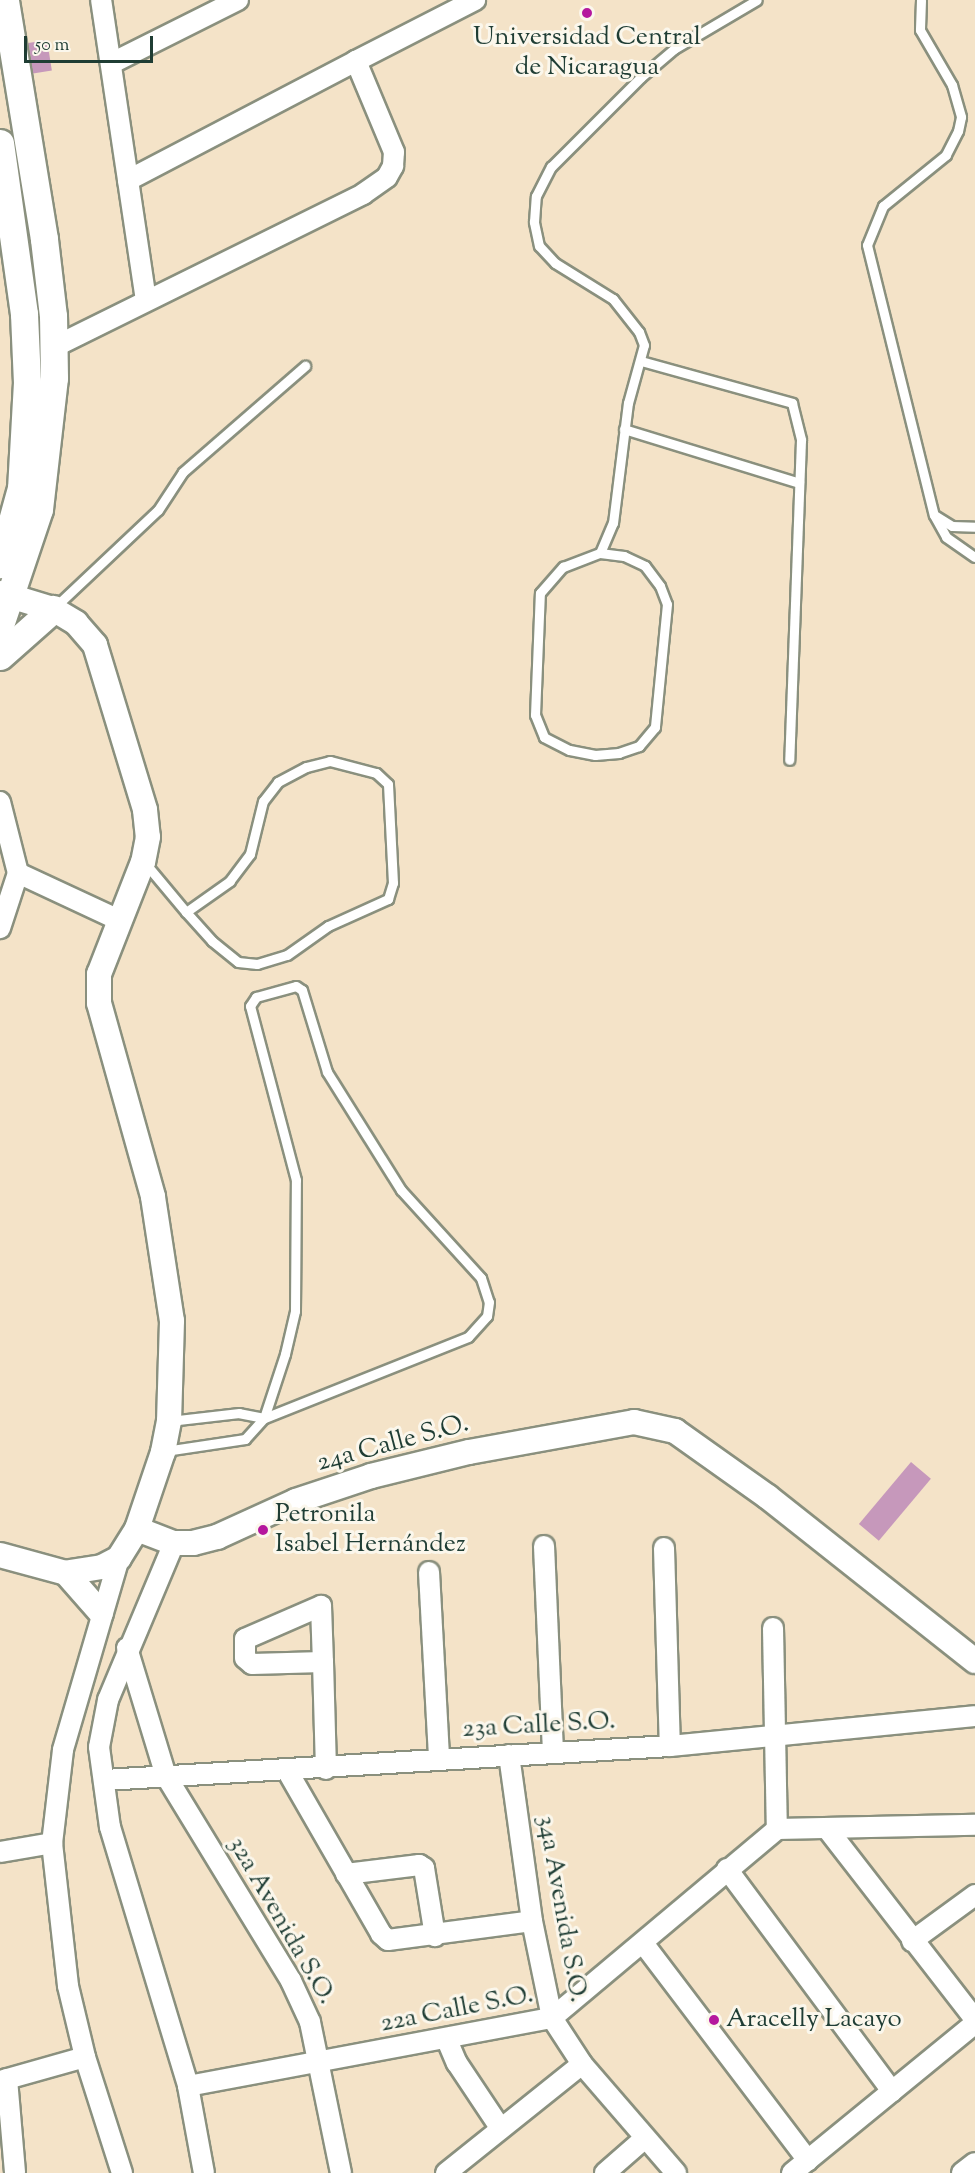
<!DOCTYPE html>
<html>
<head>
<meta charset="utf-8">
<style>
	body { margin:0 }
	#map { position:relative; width:975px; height:2173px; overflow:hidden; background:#f4e3c8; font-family:"Sorts Mill Goudy",serif }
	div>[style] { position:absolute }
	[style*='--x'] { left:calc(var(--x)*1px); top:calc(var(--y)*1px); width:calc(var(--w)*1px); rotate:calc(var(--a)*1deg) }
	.building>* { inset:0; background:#c698bb; transform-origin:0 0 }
	.roads { filter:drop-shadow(2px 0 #8a907e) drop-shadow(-2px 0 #8a907e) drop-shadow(0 2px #8a907e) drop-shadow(0 -2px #8a907e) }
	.service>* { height:9px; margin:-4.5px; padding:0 4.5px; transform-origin:4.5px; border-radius:4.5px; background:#fff }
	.minor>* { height:20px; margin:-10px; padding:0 10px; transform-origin:10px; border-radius:10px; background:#fff }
	.tertiary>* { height:24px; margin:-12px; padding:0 12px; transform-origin:12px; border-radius:12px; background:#fff }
	.secondary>* { height:27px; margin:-13.5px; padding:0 13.5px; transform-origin:13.5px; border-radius:13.5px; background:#fff }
	.dots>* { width:16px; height:16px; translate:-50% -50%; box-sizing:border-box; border:3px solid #fbf7ec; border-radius:50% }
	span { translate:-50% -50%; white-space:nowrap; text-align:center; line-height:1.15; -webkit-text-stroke:6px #fbf7ec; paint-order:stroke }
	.poi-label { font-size:26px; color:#1f3d34 }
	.left { translate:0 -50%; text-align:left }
	.street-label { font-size:26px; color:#1f3d34 }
	.scale { position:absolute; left:24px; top:36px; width:129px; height:27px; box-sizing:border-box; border:3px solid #1f3d34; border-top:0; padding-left:8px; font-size:18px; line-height:21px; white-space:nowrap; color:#1f3d34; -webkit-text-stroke:4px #fbf7ec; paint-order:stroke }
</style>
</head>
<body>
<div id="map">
	<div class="building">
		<div style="left:47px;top:40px;width:31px;height:19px;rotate:81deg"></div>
		<div style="left:911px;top:1462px;width:26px;height:81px;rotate:40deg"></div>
	</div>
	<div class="roads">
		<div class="service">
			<div style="--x:921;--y:0;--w:30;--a:92"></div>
			<div style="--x:920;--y:30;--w:64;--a:59.8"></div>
			<div style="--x:952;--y:85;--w:33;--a:74"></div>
			<div style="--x:961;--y:117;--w:14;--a:102"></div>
			<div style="--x:958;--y:131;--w:27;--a:117"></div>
			<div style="--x:946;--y:155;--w:81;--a:141"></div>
			<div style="--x:883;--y:206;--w:42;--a:112.3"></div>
			<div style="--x:867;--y:245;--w:278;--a:76.1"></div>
			<div style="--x:934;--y:515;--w:25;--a:61"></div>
			<div style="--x:946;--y:537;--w:35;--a:35"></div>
			<div style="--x:641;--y:361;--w:157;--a:15.5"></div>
			<div style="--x:792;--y:403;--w:38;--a:76"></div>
			<div style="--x:801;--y:440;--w:320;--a:92.1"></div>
			<div style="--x:624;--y:429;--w:183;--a:17.1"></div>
			<div style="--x:936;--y:516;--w:19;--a:32"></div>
			<div style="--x:952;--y:526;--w:23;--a:2"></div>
			<div style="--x:600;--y:553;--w:33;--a:-67"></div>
			<div style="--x:613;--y:523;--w:121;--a:-82.9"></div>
			<div style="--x:628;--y:403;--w:60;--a:-74.6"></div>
			<div style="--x:644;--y:345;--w:14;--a:-111"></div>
			<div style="--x:639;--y:332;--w:42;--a:-128.2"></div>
			<div style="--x:613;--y:299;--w:68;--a:-148.2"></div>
			<div style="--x:555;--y:263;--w:23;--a:-133"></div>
			<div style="--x:539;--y:246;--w:25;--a:-102"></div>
			<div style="--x:534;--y:222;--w:26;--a:-86"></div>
			<div style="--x:536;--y:196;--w:33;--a:-63"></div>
			<div style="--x:551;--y:167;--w:127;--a:-45"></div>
			<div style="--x:641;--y:77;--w:43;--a:-40.3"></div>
			<div style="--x:674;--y:49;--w:96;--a:-30.6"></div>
			<div style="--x:600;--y:553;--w:24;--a:7"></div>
			<div style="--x:624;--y:556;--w:23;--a:25"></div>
			<div style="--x:645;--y:566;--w:25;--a:53"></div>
			<div style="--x:660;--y:586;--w:19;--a:69"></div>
			<div style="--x:667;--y:604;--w:124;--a:95.6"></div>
			<div style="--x:655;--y:727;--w:25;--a:130"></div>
			<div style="--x:639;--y:746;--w:21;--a:161"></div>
			<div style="--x:619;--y:753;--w:24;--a:175"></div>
			<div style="--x:595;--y:755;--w:26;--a:-169"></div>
			<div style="--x:569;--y:750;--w:28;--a:-153"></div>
			<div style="--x:544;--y:737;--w:24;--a:-112"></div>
			<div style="--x:535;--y:715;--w:122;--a:-87.7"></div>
			<div style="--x:540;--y:593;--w:35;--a:-49"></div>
			<div style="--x:563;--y:567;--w:40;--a:-21"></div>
			<div style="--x:55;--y:607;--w:141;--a:-43.3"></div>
			<div style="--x:158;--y:510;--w:45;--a:-56.7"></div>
			<div style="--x:183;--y:472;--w:162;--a:-41"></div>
			<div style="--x:145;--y:863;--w:64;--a:50.1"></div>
			<div style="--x:186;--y:912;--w:39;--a:48"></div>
			<div style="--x:212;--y:941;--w:33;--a:39"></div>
			<div style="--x:238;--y:962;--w:19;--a:6"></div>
			<div style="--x:257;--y:964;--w:31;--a:-17"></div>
			<div style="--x:287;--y:955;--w:50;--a:-35.3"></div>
			<div style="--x:328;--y:926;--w:66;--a:-24.2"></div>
			<div style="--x:388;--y:899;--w:17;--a:-73"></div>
			<div style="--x:393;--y:883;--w:99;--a:-92.9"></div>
			<div style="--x:388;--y:784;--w:16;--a:-137"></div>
			<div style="--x:376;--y:773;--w:48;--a:-165.4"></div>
			<div style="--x:330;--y:761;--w:25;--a:166"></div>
			<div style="--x:306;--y:767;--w:32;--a:152"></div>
			<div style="--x:278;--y:782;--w:24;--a:128"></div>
			<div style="--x:263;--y:801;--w:55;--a:103.8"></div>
			<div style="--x:250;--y:854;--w:34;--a:127"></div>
			<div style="--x:230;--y:881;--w:54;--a:144.8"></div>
			<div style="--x:165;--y:1451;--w:81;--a:-8.5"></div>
			<div style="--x:245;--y:1439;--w:28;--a:-48"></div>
			<div style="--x:264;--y:1418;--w:67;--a:-71.8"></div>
			<div style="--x:285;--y:1354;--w:44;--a:-76.9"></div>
			<div style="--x:295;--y:1311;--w:131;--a:-89.6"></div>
			<div style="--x:296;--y:1180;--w:180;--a:-104.8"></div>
			<div style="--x:250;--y:1006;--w:11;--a:-56"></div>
			<div style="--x:256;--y:997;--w:41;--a:-15.4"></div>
			<div style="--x:296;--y:986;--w:7;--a:34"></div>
			<div style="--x:302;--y:990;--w:86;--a:73"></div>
			<div style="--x:327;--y:1072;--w:139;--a:57.9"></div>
			<div style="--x:401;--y:1190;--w:119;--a:47.7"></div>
			<div style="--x:481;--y:1278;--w:25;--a:72"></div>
			<div style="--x:489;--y:1302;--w:14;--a:98"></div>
			<div style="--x:487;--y:1316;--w:28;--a:132"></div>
			<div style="--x:468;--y:1337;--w:219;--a:158.3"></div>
			<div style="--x:264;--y:1418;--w:25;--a:-169"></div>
			<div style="--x:239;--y:1413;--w:70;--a:173.5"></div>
		</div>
		<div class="minor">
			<div style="--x:356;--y:61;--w:134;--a:-27.1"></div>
			<div style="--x:112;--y:63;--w:141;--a:-26.6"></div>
			<div style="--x:128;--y:180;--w:122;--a:81.5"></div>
			<div style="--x:54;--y:347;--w:345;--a:-26.3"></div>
			<div style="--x:363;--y:194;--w:29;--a:-35"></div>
			<div style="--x:387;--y:177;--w:13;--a:-61"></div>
			<div style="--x:393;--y:166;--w:14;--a:-86"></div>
			<div style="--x:394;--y:152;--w:99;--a:-112.7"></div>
			<div style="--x:356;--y:61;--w:257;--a:152.4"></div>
			<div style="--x:128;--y:180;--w:182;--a:-98.5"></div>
			<div style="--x:0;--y:802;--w:73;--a:75.8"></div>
			<div style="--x:18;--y:873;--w:58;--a:108.1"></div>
			<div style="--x:18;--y:873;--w:111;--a:25"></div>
			<div style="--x:174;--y:1543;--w:170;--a:112.8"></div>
			<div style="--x:108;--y:1700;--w:48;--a:100.8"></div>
			<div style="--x:99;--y:1747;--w:81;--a:82.2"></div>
			<div style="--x:110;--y:1827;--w:270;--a:73.2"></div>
			<div style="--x:188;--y:2086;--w:88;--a:79.6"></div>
			<div style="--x:544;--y:1546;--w:207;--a:87.5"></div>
			<div style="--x:664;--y:1548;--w:198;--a:88.3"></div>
			<div style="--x:119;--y:1558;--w:200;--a:106.3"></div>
			<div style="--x:63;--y:1750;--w:94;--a:96.7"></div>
			<div style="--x:52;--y:1843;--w:144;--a:83.6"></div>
			<div style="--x:68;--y:1986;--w:73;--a:76.5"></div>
			<div style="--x:85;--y:2057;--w:122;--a:72.3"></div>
			<div style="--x:429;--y:1572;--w:187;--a:86.9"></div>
			<div style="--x:773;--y:1628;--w:201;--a:88.9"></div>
			<div style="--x:127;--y:1648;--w:134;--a:73.1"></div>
			<div style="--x:166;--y:1776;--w:240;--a:58.6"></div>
			<div style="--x:291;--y:1981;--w:45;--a:65.1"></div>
			<div style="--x:310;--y:2022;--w:154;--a:78.4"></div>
			<div style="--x:323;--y:1662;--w:71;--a:178.4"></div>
			<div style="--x:252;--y:1664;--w:9;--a:-139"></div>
			<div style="--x:245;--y:1658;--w:19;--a:-90"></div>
			<div style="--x:245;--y:1639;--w:83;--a:-23.5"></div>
			<div style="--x:321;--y:1606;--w:56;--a:88"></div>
			<div style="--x:323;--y:1662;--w:107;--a:88.4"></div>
			<div style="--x:509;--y:1755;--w:168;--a:82.1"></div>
			<div style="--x:532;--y:1921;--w:99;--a:78.3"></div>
			<div style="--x:552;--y:2018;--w:55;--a:56.9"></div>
			<div style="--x:582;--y:2064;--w:144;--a:49.2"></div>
			<div style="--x:288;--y:1772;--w:187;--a:60.1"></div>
			<div style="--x:381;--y:1934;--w:9;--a:41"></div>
			<div style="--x:388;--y:1940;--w:145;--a:-7.5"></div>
			<div style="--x:105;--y:1780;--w:566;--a:-3.44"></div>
			<div style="--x:670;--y:1746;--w:306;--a:-5.6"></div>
			<div style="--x:777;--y:1829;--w:198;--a:-1.2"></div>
			<div style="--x:829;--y:1831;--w:238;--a:52.2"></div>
			<div style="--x:0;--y:1852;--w:53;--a:-9.8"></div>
			<div style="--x:727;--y:1869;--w:277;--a:53.4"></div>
			<div style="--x:346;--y:1874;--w:74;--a:-7"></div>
			<div style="--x:419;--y:1865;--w:6;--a:31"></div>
			<div style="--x:424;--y:1868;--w:69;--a:80.8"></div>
			<div style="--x:912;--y:1941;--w:78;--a:-36.1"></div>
			<div style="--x:643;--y:1943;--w:273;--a:52.8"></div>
			<div style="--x:447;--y:2040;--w:25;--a:67"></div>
			<div style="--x:457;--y:2063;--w:79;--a:56.3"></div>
			<div style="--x:7;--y:2079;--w:94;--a:85.1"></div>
			<div style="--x:0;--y:2081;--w:88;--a:-15.8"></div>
			<div style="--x:188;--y:2086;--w:370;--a:-10.6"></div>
			<div style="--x:552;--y:2018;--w:294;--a:-40"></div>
			<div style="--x:446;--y:2173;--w:174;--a:-38.7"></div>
			<div style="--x:605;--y:2173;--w:52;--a:-41.1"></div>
			<div style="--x:792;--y:2173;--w:237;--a:-39.3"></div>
			<div style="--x:962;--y:2173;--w:16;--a:-38"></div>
		</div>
		<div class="tertiary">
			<div style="--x:0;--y:593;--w:55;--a:16.8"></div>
			<div style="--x:53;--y:609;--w:27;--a:31"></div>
			<div style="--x:76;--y:623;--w:29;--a:49"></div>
			<div style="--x:95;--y:645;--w:172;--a:73.1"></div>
			<div style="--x:145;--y:810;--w:27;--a:84"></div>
			<div style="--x:148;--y:837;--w:25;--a:101"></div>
			<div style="--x:143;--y:862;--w:120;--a:111.4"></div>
			<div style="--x:99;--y:974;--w:29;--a:90"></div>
			<div style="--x:99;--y:1003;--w:201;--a:74.4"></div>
			<div style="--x:153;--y:1197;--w:125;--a:81.3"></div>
			<div style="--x:172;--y:1321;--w:100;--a:91.7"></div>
			<div style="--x:169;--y:1421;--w:32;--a:101"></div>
			<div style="--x:163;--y:1452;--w:81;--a:108.7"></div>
			<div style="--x:137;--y:1529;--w:34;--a:122"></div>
			<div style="--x:119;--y:1558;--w:19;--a:152"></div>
			<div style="--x:102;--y:1567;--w:36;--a:171"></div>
			<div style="--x:66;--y:1573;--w:68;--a:-164.7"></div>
			<div style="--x:137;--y:1529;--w:40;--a:21"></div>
			<div style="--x:174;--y:1543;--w:19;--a:0"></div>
			<div style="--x:193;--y:1543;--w:25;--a:-14"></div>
			<div style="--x:217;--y:1537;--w:87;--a:-24.5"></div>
			<div style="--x:296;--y:1501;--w:79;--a:-18.4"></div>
			<div style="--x:371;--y:1476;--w:101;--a:-13.8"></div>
			<div style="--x:469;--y:1452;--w:168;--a:-10.3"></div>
			<div style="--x:634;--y:1422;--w:42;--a:12.4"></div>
			<div style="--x:675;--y:1431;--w:114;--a:35.4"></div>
			<div style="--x:768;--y:1497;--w:264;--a:38.4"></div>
			<div style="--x:66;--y:1573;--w:53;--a:48.8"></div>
		</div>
		<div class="secondary">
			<div style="--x:0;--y:143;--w:173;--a:82"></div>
			<div style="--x:24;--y:314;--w:68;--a:87.5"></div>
			<div style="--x:27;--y:382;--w:106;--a:93.2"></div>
			<div style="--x:21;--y:488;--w:79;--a:105.4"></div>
			<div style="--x:0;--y:625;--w:122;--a:-71.4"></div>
			<div style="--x:39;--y:509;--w:132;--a:-83.5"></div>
			<div style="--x:54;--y:378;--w:62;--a:-90.9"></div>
			<div style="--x:53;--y:316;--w:78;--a:-96.7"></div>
			<div style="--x:44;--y:239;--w:242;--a:-99.3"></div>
			<div style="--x:0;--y:656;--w:71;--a:-41.6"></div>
		</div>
	</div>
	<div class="dots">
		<div style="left:587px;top:13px;background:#b5179e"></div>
		<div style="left:263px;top:1530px;background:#b5179e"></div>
		<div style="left:714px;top:2020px;background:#b5179e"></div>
	</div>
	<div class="poi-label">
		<span style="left:587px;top:53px">Universidad Central<br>de Nicaragua</span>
		<span class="left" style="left:275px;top:1530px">Petronila<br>Isabel Hernández</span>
		<span class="left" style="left:726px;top:2020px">Aracelly Lacayo</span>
	</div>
	<div class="street-label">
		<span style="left:393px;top:1444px;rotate:-15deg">24a Calle S.O.</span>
		<span style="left:539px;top:1726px;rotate:-3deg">23a Calle S.O.</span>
		<span style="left:561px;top:1909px;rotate:80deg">34a Avenida S.O.</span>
		<span style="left:281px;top:1921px;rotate:60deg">32a Avenida S.O.</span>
		<span style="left:457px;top:2010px;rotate:-11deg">22a Calle S.O.</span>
	</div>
	<div class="scale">50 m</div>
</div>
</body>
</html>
